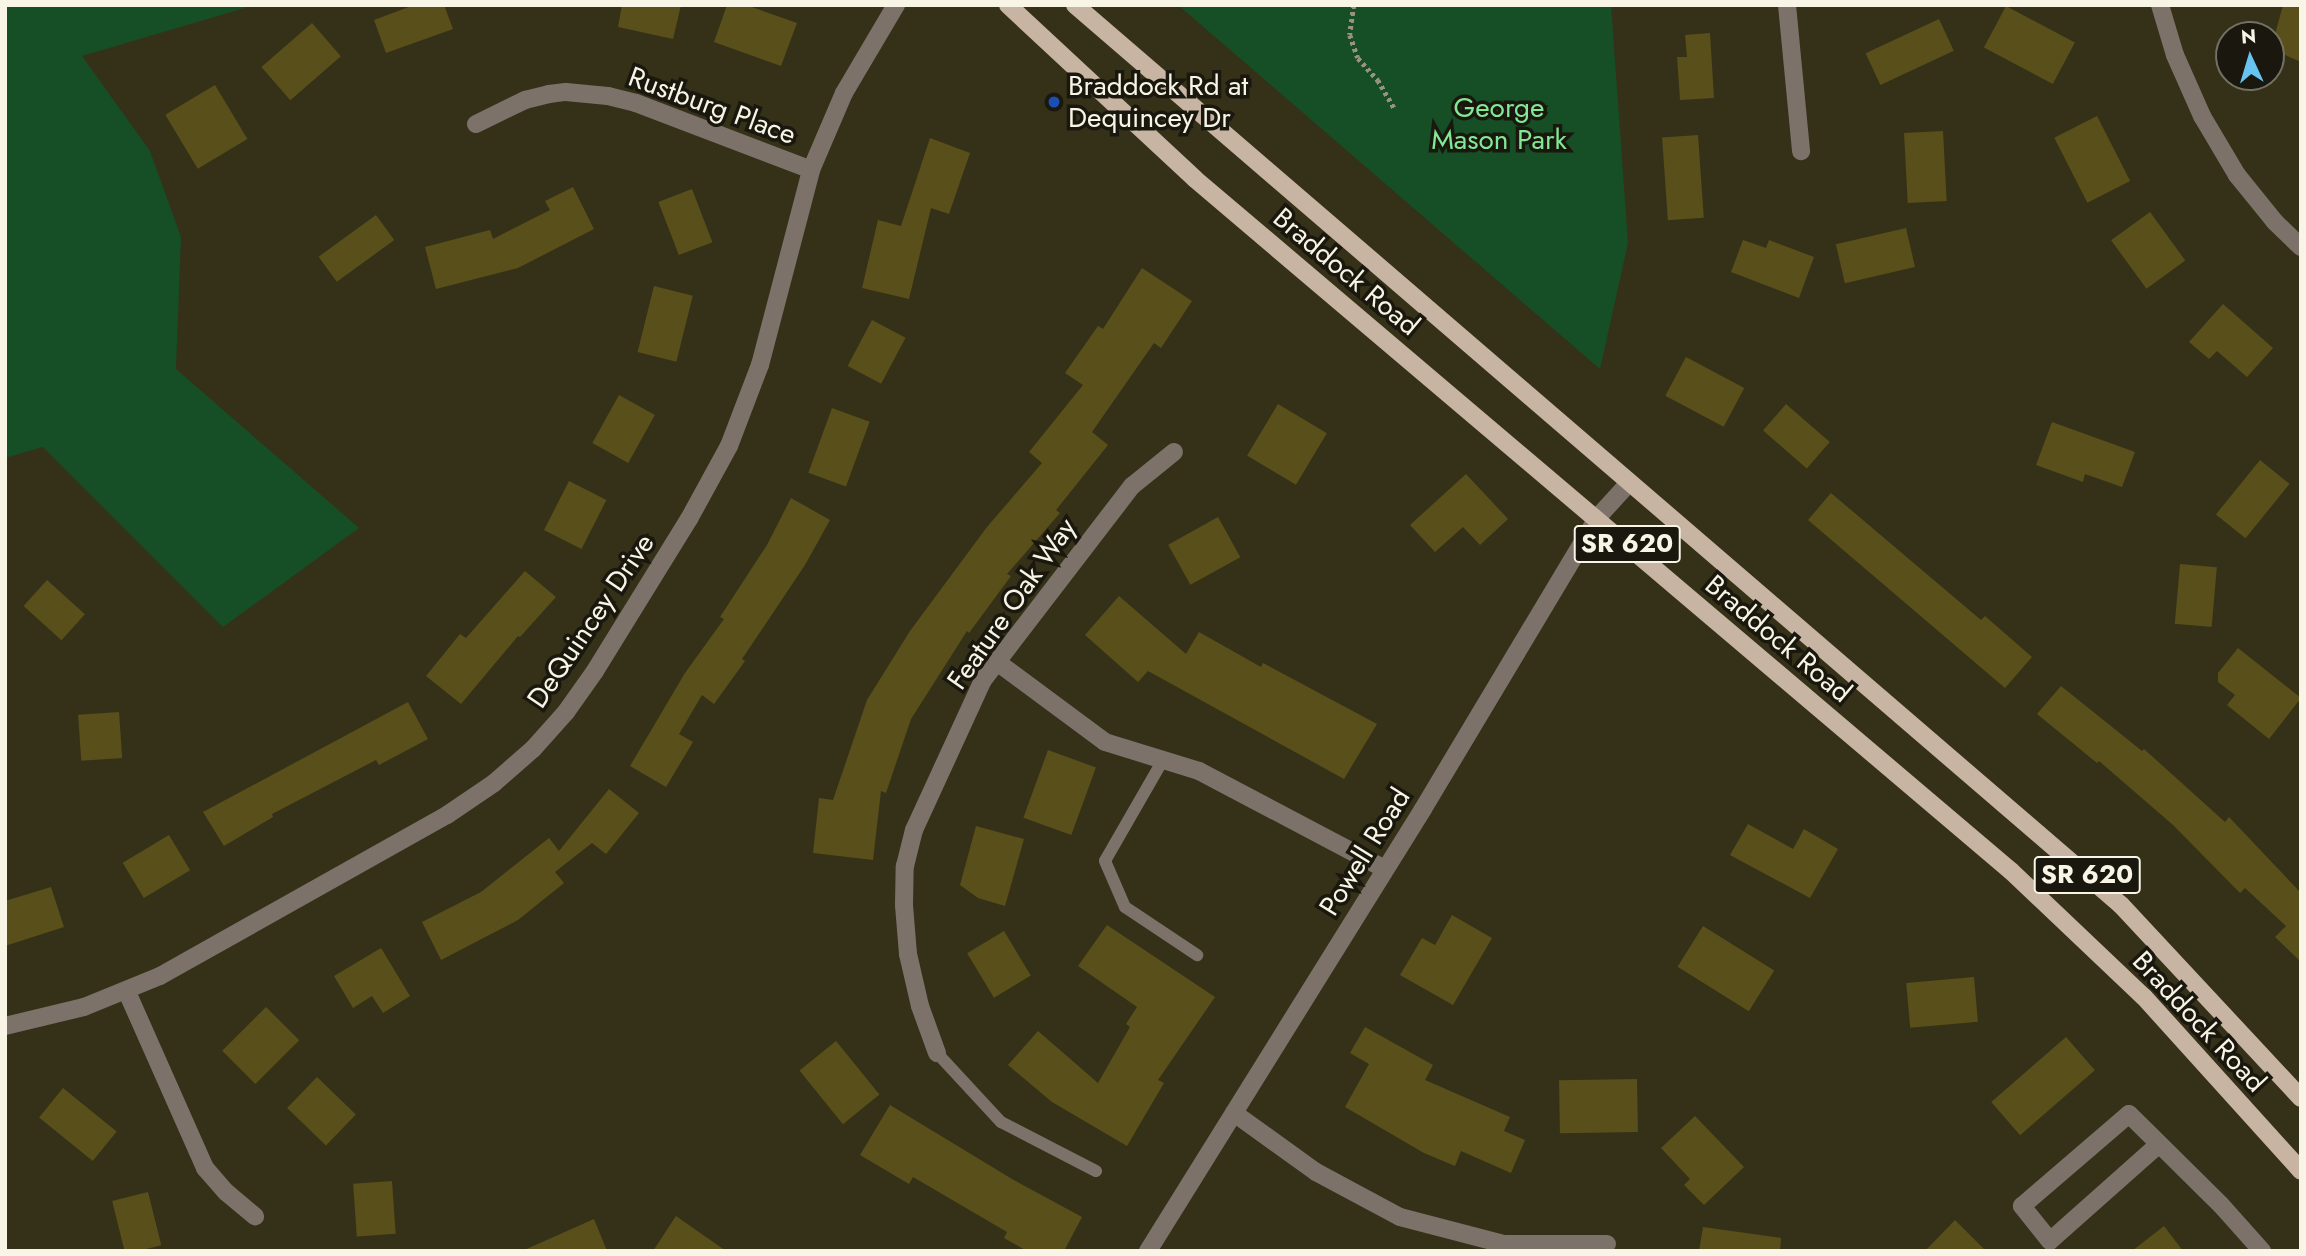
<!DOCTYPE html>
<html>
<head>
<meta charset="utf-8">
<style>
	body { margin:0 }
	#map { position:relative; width:2306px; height:1256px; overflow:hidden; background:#353118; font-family:Jost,sans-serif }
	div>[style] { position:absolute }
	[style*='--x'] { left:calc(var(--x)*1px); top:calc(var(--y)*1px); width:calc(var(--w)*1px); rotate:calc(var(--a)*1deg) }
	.green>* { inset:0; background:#164e25 }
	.building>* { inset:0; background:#594f1a; transform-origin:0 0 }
	.path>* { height:4.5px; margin-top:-2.25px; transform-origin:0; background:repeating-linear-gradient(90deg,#97937f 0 3.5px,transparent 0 7px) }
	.service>* { height:12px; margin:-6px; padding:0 6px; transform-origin:6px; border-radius:6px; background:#7c726a }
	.minor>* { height:18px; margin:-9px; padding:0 9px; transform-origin:9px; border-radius:9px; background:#7c726a }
	.primary>* { height:18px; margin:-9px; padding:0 9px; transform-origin:9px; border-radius:9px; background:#c8b4a2 }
	.dots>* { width:19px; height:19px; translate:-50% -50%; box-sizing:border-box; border:4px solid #1a180e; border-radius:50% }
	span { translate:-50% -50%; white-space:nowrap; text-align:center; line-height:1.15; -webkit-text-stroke:7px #1a180e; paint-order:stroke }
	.shield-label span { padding:2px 5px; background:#1a180e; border:2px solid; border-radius:5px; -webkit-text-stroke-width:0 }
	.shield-label { font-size:26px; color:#f8f5e6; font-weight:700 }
	.poi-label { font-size:28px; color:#f8f5e6 }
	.left { translate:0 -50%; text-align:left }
	.street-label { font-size:28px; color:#f8f5e6 }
	.park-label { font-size:28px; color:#81e895 }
	.frame { position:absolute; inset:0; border:7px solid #f8f5e6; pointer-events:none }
	.north { position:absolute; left:2215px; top:21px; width:70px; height:70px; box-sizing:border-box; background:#1a180e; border:2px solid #737064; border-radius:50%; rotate:356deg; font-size:19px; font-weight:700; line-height:28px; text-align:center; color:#f8f5e6 }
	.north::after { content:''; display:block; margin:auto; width:24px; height:32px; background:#67c4f0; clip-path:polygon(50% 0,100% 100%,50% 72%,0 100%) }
</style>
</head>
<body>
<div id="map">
	<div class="green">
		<div style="clip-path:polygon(5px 5px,255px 5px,82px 56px,150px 151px,181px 237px,176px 369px,359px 528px,223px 627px,43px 447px,5px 458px)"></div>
		<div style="clip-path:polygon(1178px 5px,1611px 5px,1628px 243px,1600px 369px)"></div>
	</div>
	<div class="building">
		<div style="clip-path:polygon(414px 5px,444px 5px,453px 29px,386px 53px,374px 20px)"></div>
		<div style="clip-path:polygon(622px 5px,681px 5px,673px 39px,618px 27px)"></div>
		<div style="clip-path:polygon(727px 5px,746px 5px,797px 23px,781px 66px,714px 42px)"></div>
		<div style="clip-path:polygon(2283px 5px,2301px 5px,2301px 62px,2271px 49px)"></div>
		<div style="left:2006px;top:6px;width:78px;height:47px;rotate:28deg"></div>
		<div style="left:1939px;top:19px;width:35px;height:81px;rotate:65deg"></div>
		<div style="left:312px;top:23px;width:44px;height:67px;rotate:49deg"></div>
		<div style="clip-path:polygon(1710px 33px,1714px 98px,1680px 100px,1677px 57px,1687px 57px,1685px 35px)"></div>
		<div style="left:215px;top:85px;width:63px;height:58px;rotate:59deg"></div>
		<div style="left:2097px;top:116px;width:73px;height:48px;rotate:63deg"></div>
		<div style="left:1943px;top:131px;width:70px;height:39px;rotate:87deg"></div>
		<div style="left:1698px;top:135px;width:83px;height:36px;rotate:86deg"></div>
		<div style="clip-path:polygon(930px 138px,970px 153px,949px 214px,931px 208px,909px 299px,862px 288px,878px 220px,901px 226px)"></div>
		<div style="clip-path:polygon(573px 187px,594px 229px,518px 268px,436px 289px,425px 247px,490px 230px,493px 239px,550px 210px,545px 201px)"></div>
		<div style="left:692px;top:189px;width:57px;height:36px;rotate:69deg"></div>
		<div style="left:2150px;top:212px;width:60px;height:48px;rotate:54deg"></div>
		<div style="left:376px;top:215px;width:31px;height:71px;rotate:54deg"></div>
		<div style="left:1906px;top:228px;width:40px;height:72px;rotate:77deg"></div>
		<div style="clip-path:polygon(1743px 240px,1766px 248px,1769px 240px,1814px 257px,1799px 298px,1731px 272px)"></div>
		<div style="clip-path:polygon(1142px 268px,1192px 301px,1161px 348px,1154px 343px,1092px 432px,1108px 445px,1056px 510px,1060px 513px,1007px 574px,1011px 576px,969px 633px,967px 631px,911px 719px,886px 793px,881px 791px,873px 860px,813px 853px,819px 798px,833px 800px,867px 700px,910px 631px,987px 527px,1042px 463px,1029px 452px,1083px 385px,1065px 373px,1098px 326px,1103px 329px)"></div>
		<div style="left:654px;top:286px;width:40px;height:68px;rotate:14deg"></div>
		<div style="clip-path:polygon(2223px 304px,2273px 348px,2247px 377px,2217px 351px,2209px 359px,2189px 342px)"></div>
		<div style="left:872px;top:320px;width:38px;height:52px;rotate:28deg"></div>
		<div style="left:1686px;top:357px;width:66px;height:44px;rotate:28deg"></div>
		<div style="left:619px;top:395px;width:41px;height:55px;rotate:29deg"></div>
		<div style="left:1278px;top:404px;width:57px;height:60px;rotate:31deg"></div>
		<div style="left:1786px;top:404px;width:58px;height:35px;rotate:41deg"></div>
		<div style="left:832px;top:408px;width:40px;height:69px;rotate:20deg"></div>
		<div style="clip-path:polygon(2052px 422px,2135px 452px,2122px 487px,2085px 474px,2083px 482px,2036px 465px)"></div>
		<div style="left:2260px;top:460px;width:38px;height:70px;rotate:39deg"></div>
		<div style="clip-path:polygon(1466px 474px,1508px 519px,1480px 545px,1463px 527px,1435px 552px,1410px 525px)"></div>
		<div style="left:569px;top:481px;width:42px;height:55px;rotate:27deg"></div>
		<div style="clip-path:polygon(1831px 493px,1981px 620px,1985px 616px,2032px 657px,2005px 688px,1808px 520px)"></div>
		<div style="clip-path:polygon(791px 498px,830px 520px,805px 565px,742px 659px,745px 661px,714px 704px,702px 695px,679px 734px,693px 742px,666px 787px,630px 766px,685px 673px,724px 619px,720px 617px,767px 545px)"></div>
		<div style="left:1218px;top:517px;width:46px;height:57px;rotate:61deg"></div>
		<div style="left:2180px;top:564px;width:37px;height:60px;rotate:5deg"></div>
		<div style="clip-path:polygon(525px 571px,556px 597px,520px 637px,518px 636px,461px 704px,426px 676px,460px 634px,466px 638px)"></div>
		<div style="left:47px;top:580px;width:51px;height:35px;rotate:42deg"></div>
		<div style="clip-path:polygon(1119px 596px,1186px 654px,1199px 632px,1261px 667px,1263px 663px,1377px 724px,1344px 779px,1148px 671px,1138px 682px,1085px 635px)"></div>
		<div style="clip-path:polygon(2238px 648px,2301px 698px,2269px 739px,2227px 705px,2235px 695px,2218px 682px,2218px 673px)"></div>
		<div style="clip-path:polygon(2061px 686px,2142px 751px,2144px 749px,2225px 822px,2229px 817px,2301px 893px,2301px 962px,2275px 937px,2286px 926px,2245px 888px,2240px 893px,2173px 825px,2099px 761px,2097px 763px,2037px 714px)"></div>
		<div style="clip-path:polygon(408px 702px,428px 739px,379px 765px,376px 760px,272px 814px,273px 817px,224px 846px,203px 812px)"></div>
		<div style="left:119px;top:712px;width:46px;height:41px;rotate:86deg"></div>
		<div style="left:1048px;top:750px;width:51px;height:72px;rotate:20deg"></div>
		<div style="clip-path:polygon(609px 789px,639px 813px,606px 854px,592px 843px,555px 872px,564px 883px,518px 920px,441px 960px,422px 922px,481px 892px,549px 838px,559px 851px)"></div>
		<div style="clip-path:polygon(1748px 824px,1793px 849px,1804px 829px,1838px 849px,1810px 898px,1730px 855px)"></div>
		<div style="clip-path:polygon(976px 826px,1024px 839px,1005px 906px,978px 898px,960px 885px)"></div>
		<div style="left:169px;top:835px;width:41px;height:54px;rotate:59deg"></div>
		<div style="clip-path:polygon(51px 887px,64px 927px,5px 946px,5px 901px)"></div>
		<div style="clip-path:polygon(1452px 915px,1492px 938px,1453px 1005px,1400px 975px,1422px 938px,1435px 945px)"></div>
		<div style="clip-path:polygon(1107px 925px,1215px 997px,1158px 1080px,1164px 1083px,1127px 1146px,1052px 1102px,1008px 1065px,1038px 1031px,1098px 1083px,1130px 1027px,1126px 1024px,1137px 1007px,1078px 966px)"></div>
		<div style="left:1703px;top:926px;width:84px;height:48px;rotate:32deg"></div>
		<div style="left:1004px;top:931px;width:52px;height:43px;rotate:59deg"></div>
		<div style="clip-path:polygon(381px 948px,410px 996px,383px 1013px,372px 996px,353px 1008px,334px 976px)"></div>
		<div style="left:1974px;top:977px;width:45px;height:68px;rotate:85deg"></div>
		<div style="left:266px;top:1007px;width:47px;height:62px;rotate:45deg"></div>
		<div style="clip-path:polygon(1365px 1027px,1433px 1065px,1425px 1080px,1510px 1117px,1504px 1131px,1525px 1140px,1511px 1173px,1461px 1151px,1455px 1166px,1424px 1153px,1345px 1107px,1369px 1064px,1350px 1053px)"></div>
		<div style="left:2066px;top:1037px;width:44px;height:99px;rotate:49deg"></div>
		<div style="left:836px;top:1041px;width:69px;height:47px;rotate:51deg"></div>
		<div style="left:317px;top:1077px;width:54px;height:43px;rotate:44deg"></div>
		<div style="left:1637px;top:1079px;width:53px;height:78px;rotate:89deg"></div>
		<div style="left:63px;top:1088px;width:69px;height:38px;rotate:39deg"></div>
		<div style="clip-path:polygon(890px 1105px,1012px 1179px,1082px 1217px,1064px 1251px,1027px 1251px,1004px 1238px,1007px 1232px,913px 1177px,909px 1184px,860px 1155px)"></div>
		<div style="clip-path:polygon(1695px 1116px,1744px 1167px,1704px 1205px,1684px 1185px,1690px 1179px,1661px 1148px)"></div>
		<div style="left:392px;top:1181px;width:53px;height:39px;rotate:86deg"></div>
		<div style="left:148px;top:1192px;width:55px;height:37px;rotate:76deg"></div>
		<div style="clip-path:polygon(676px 1216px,726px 1251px,653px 1251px)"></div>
		<div style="clip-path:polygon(594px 1219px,607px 1251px,522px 1251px)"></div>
		<div style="clip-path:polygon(1955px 1220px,1986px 1251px,1925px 1251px)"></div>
		<div style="clip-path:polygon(2164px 1226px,2183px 1251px,2132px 1251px)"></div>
		<div style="clip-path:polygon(1703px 1227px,1781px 1238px,1780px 1251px,1699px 1251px)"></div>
	</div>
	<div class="path">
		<div style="--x:1354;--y:5;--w:30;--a:98"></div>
		<div style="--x:1350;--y:35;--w:24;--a:71"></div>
		<div style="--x:1358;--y:58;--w:30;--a:48"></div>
		<div style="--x:1378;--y:80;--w:32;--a:60"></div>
	</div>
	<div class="service">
		<div style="--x:1163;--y:760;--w:116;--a:119.9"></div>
		<div style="--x:1105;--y:861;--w:50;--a:66.5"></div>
		<div style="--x:1125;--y:907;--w:87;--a:33.7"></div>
		<div style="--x:937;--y:1053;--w:94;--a:47.2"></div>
		<div style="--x:1001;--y:1122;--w:107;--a:27.3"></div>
	</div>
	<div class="minor">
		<div style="--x:1787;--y:5;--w:147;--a:84.5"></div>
		<div style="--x:2160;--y:5;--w:52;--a:73.3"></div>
		<div style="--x:2175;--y:55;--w:67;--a:66.1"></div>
		<div style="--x:2202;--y:116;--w:69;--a:59.3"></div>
		<div style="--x:2237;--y:175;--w:60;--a:51"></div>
		<div style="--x:2275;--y:222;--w:36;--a:44"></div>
		<div style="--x:476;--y:124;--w:55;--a:-26.1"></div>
		<div style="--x:525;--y:100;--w:25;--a:-14"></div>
		<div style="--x:549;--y:94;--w:17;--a:-7"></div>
		<div style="--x:566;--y:92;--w:42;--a:5.4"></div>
		<div style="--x:608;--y:96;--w:29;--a:14"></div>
		<div style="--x:636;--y:103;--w:187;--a:20.9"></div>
		<div style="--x:997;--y:662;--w:134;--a:36.5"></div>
		<div style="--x:1105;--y:742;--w:98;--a:17.1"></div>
		<div style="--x:1199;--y:771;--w:210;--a:27.8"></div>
		<div style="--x:127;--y:992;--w:193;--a:66.1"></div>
		<div style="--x:205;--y:1168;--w:32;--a:49"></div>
		<div style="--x:226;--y:1192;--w:38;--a:40"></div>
		<div style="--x:5;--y:1026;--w:81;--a:-13.5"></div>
		<div style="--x:84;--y:1007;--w:82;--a:-22.2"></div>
		<div style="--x:160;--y:976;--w:329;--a:-29.3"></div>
		<div style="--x:447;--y:815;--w:57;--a:-34.2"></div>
		<div style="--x:494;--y:783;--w:52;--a:-41.1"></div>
		<div style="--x:533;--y:749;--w:50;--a:-48.3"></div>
		<div style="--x:566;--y:712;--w:50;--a:-54.7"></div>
		<div style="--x:595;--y:671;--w:179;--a:-58.3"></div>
		<div style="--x:689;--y:519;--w:83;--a:-61.3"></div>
		<div style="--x:729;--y:446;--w:87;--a:-69.1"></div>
		<div style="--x:760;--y:365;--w:202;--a:-75.3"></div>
		<div style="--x:811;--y:170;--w:84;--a:-66.8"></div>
		<div style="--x:844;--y:93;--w:102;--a:-59.4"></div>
		<div style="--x:937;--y:1053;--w:50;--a:-109.9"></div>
		<div style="--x:920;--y:1006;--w:53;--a:-103"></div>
		<div style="--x:908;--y:954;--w:49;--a:-94.7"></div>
		<div style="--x:904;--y:905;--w:39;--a:-89"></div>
		<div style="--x:905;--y:866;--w:37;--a:-76"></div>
		<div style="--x:914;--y:830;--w:165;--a:-65.3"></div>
		<div style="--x:983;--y:680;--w:245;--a:-52.5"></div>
		<div style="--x:1132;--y:486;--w:54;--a:-39"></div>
		<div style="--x:1234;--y:1113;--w:101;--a:35.7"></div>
		<div style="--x:1316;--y:1172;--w:95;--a:28.2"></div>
		<div style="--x:1400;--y:1217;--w:107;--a:14.6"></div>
		<div style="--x:1504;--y:1244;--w:103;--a:0"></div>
		<div style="--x:2158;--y:1145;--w:144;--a:138.4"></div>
		<div style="--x:2050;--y:1241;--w:45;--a:-128.7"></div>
		<div style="--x:2022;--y:1206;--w:141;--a:-40.7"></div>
		<div style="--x:2129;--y:1114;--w:129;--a:44.7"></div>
		<div style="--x:2221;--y:1205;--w:62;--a:48.3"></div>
		<div style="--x:1148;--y:1251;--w:521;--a:-58.11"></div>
		<div style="--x:1423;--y:809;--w:339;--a:-59.1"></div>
		<div style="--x:1597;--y:518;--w:47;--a:-47.6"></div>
	</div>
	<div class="primary">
		<div style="--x:1008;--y:5;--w:255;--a:42.9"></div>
		<div style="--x:1195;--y:179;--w:1070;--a:40.3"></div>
		<div style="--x:2011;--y:871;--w:183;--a:43.5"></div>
		<div style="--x:2144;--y:997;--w:234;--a:47.9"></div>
		<div style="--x:1075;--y:5;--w:1380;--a:40.71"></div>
		<div style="--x:2121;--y:905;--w:264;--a:47"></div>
	</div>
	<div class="dots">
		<div style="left:1054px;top:102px;background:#1a4fb4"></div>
	</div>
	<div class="shield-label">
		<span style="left:1627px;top:544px">SR 620</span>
		<span style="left:2087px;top:875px">SR 620</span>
	</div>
	<div class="poi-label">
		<span class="left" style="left:1068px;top:102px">Braddock Rd at<br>Dequincey Dr</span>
	</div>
	<div class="street-label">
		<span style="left:712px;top:106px;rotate:20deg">Rustburg Place</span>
		<span style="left:1346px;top:272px;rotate:40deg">Braddock Road</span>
		<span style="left:1012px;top:604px;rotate:-55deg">Feature Oak Way</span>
		<span style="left:591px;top:621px;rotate:-56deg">DeQuincey Drive</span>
		<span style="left:1778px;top:639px;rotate:40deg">Braddock Road</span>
		<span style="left:1365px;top:852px;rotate:-58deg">Powell Road</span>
		<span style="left:2199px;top:1022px;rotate:47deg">Braddock Road</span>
	</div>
	<div class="park-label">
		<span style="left:1499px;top:124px">George<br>Mason Park</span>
	</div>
	<div class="frame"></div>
	<div class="north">N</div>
</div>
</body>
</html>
